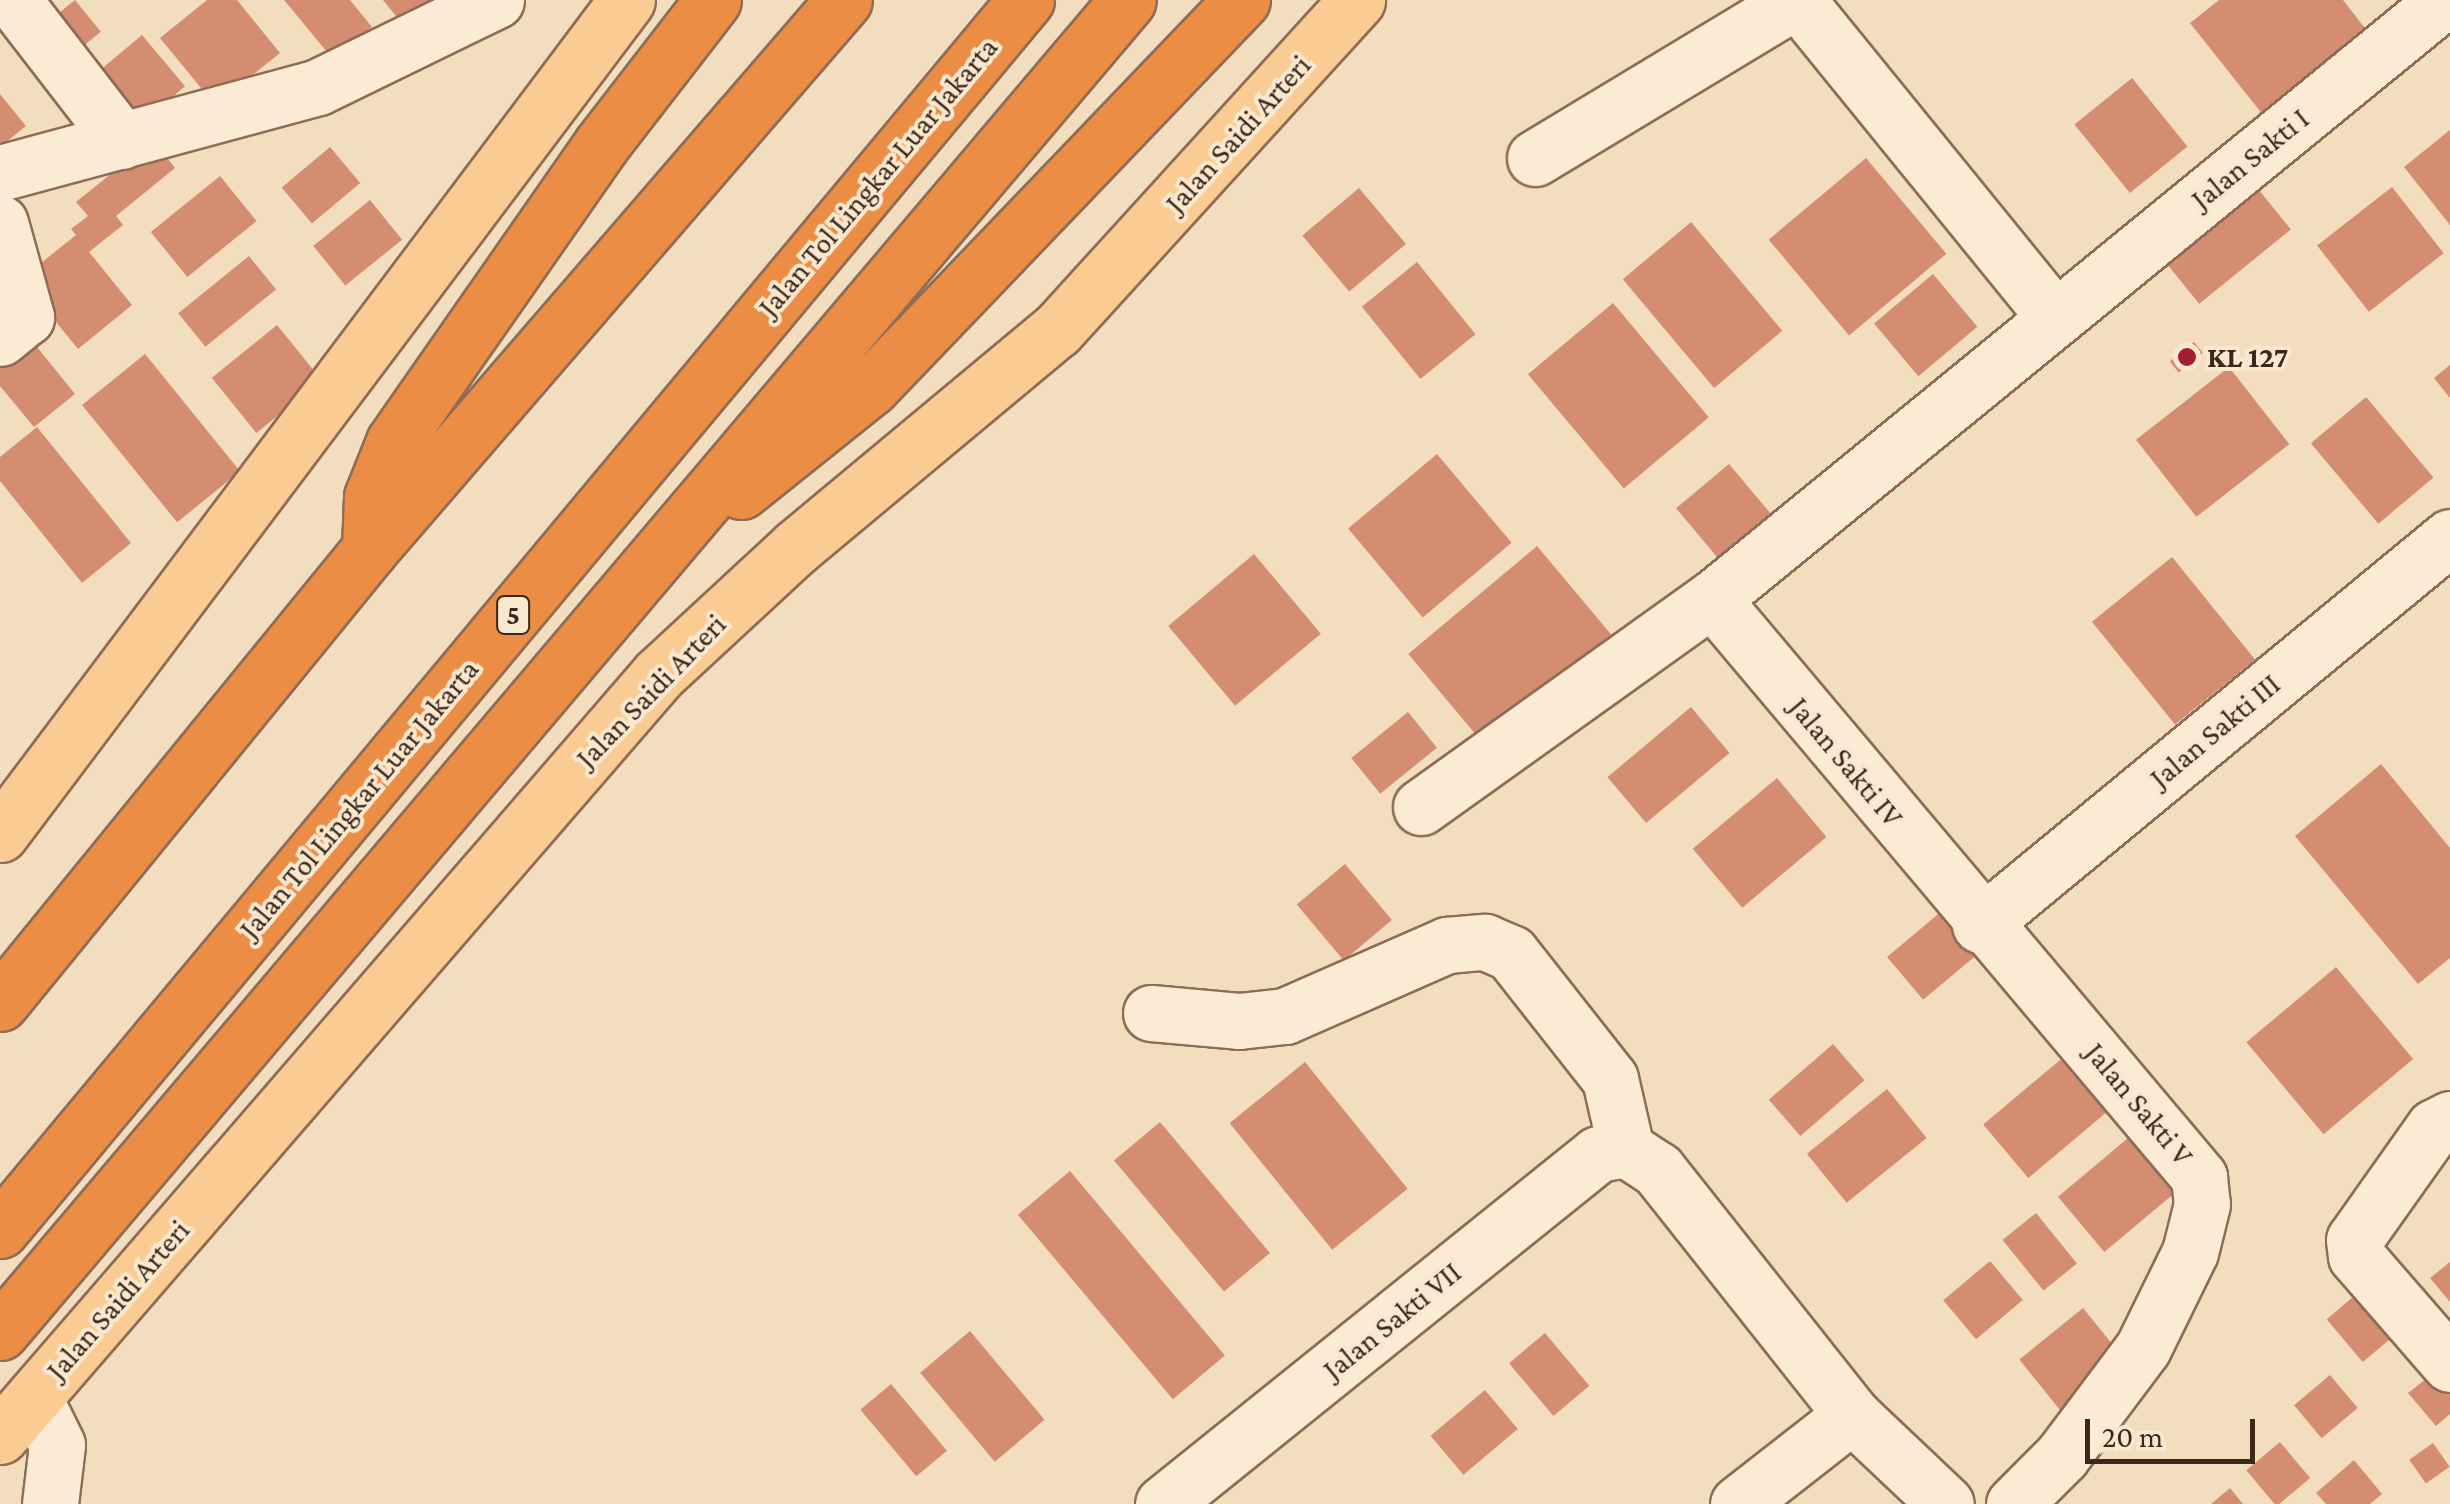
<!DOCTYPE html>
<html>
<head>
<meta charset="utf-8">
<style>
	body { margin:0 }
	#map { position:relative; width:2450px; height:1504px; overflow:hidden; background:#f3ddbf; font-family:"Crimson Pro",serif }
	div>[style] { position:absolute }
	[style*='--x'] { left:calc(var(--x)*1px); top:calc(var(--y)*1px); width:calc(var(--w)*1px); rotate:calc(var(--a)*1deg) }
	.building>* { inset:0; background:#d58d71; transform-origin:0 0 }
	.roads { filter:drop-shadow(2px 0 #8e6c55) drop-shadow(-2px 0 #8e6c55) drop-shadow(0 2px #8e6c55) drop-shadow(0 -2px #8e6c55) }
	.minor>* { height:55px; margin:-27.5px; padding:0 27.5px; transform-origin:27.5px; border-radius:27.5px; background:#fcebd4 }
	.major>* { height:55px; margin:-27.5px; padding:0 27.5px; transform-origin:27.5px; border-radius:27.5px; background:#facc93 }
	.highway>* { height:55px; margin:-27.5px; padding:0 27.5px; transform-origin:27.5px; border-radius:27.5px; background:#ec8d46 }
	.dots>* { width:28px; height:28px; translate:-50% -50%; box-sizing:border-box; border:5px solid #f9e8d0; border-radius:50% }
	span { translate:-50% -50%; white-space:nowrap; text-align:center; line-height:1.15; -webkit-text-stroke:8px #f9e8d0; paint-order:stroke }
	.shield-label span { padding:2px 8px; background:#f9e8d0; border:2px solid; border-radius:8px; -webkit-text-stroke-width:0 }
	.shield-label { font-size:28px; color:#3c271b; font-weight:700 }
	.street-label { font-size:30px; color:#3c271b }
	.poi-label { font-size:30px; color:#3c271b; font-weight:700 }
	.left { translate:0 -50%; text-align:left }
	.scale { position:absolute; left:2085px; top:1419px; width:170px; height:45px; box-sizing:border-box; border:5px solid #3c271b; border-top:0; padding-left:12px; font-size:30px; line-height:35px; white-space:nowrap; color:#3c271b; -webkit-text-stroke:8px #f9e8d0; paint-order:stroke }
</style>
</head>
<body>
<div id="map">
	<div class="building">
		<div style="left:75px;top:0;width:41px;height:47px;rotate:51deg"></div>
		<div style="clip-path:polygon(207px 0,237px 0,280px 53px,215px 105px,160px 38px)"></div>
		<div style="clip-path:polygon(284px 0,350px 0,372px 27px,332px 58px)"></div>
		<div style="clip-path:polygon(383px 0,439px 0,409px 32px)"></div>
		<div style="clip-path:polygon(2219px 0,2343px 0,2372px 37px,2267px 120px,2190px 23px)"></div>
		<div style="left:142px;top:35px;width:67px;height:72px;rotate:50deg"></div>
		<div style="left:2132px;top:78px;width:88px;height:74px;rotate:51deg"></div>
		<div style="clip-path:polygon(0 94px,26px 126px,0 147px)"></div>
		<div style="clip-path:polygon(2450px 130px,2450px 225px,2404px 167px)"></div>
		<div style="clip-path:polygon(153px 140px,175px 168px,116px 216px,123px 225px,89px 252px,132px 305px,78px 349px,21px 279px,76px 235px,71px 229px,88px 216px,76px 202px)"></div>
		<div style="left:330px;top:147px;width:47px;height:63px;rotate:50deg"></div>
		<div style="left:1866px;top:158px;width:125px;height:127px;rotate:50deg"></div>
		<div style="left:220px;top:176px;width:58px;height:89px;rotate:51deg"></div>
		<div style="left:2250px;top:179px;width:65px;height:118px;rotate:51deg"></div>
		<div style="left:2392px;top:187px;width:84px;height:95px;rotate:52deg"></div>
		<div style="left:1359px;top:188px;width:73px;height:74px;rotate:50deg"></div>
		<div style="left:370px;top:200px;width:51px;height:73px;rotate:51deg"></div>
		<div style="left:1691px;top:222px;width:142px;height:89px;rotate:50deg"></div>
		<div style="left:249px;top:256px;width:43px;height:91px;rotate:51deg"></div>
		<div style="left:1417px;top:262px;width:93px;height:71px;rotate:51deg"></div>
		<div style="left:1933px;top:274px;width:69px;height:77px;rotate:50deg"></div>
		<div style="left:1613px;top:303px;width:149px;height:111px;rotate:50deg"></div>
		<div style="left:277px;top:325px;width:71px;height:84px;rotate:51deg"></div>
		<div style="clip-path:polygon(20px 326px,75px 394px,34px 427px,0 386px,0 342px)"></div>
		<div style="left:2194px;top:342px;width:14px;height:31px;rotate:51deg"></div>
		<div style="left:145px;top:354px;width:151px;height:81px;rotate:51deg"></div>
		<div style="clip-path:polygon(2450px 365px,2450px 398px,2434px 378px)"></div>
		<div style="left:2229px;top:367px;width:98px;height:118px;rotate:52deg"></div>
		<div style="left:2366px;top:397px;width:105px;height:72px;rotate:50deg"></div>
		<div style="clip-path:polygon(37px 427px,131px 543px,82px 583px,0 481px,0 457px)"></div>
		<div style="left:1437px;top:454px;width:116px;height:116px;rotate:50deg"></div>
		<div style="left:1729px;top:464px;width:74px;height:69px;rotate:50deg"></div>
		<div style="left:1537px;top:546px;width:119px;height:168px;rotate:50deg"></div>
		<div style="left:1254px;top:554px;width:104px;height:112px;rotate:50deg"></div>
		<div style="left:2172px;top:557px;width:132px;height:103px;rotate:51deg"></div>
		<div style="left:1691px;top:707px;width:60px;height:109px;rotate:50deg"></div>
		<div style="left:1408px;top:712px;width:46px;height:73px;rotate:51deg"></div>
		<div style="clip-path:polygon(2381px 764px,2450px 848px,2450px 958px,2418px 984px,2295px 836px)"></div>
		<div style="left:1777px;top:778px;width:77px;height:110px;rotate:50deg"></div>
		<div style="left:1345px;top:864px;width:73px;height:63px;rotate:50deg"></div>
		<div style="left:1943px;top:910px;width:56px;height:73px;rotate:50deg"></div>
		<div style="left:2336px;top:967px;width:120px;height:117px;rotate:50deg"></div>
		<div style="left:1833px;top:1044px;width:48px;height:85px;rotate:49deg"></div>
		<div style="left:2066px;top:1055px;width:70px;height:108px;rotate:50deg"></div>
		<div style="left:1305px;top:1062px;width:163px;height:97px;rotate:51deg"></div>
		<div style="left:1887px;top:1089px;width:63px;height:103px;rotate:51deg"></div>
		<div style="left:1160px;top:1122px;width:171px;height:60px;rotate:50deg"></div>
		<div style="left:2140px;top:1128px;width:72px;height:107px;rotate:50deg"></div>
		<div style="left:1070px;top:1171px;width:241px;height:68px;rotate:50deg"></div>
		<div style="left:2036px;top:1213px;width:65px;height:43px;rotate:51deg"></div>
		<div style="left:1990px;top:1261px;width:51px;height:61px;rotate:50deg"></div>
		<div style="clip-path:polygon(2450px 1262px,2450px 1302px,2430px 1278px)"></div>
		<div style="left:2365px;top:1287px;width:56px;height:50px;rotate:50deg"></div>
		<div style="left:2083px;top:1308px;width:66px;height:82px;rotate:51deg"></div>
		<div style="left:970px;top:1331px;width:116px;height:65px;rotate:50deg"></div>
		<div style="left:1545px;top:1333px;width:69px;height:47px;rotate:50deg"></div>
		<div style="clip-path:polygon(2441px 1367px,2450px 1378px,2450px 1414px,2436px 1426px,2408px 1393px)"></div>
		<div style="left:2330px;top:1375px;width:43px;height:47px;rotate:50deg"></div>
		<div style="left:891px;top:1384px;width:87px;height:40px;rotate:50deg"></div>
		<div style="left:1485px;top:1390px;width:51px;height:71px;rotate:50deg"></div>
		<div style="left:2280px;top:1442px;width:47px;height:44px;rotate:50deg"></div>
		<div style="left:2433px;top:1443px;width:29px;height:29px;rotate:55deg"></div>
		<div style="clip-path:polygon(2354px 1460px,2382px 1494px,2370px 1504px,2326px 1504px,2316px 1493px)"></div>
		<div style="clip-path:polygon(2230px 1488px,2243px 1504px,2211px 1504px)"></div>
	</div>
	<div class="roads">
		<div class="minor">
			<div style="--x:13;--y:0;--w:178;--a:52.3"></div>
			<div style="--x:1797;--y:0;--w:409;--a:50.9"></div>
			<div style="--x:1535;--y:158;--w:306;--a:-31.1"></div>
			<div style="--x:0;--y:173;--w:329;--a:-15.1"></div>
			<div style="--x:318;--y:87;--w:198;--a:-26"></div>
			<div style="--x:0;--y:223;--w:98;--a:74.5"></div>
			<div style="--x:26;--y:317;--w:33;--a:141"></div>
			<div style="--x:1712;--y:599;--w:756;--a:49.88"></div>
			<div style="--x:2199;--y:1177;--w:27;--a:84"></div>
			<div style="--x:2202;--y:1204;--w:49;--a:104"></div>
			<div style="--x:2190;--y:1252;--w:107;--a:116.1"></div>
			<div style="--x:2143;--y:1348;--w:135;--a:126.9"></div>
			<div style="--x:2062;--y:1456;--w:68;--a:135"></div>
			<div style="--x:1421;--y:807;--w:358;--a:-35.6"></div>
			<div style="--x:1712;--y:599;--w:947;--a:-39.26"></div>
			<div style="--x:1980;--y:925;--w:609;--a:-39.54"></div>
			<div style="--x:1151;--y:1013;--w:88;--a:5.2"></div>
			<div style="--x:1239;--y:1021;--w:46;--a:-6.2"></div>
			<div style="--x:1285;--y:1016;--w:177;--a:-23.7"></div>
			<div style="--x:1447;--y:945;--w:38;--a:-5"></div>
			<div style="--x:1485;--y:942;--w:28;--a:23"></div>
			<div style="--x:1511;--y:953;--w:160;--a:51.8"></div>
			<div style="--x:1610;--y:1079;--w:72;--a:77.1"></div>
			<div style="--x:2450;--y:1119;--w:18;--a:153"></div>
			<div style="--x:2434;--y:1127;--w:138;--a:125.3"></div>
			<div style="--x:2354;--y:1240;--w:16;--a:83"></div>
			<div style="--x:2356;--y:1256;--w:143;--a:49"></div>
			<div style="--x:1626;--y:1149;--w:38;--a:33"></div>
			<div style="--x:1658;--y:1170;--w:313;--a:51.6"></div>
			<div style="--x:1852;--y:1415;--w:129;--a:43.4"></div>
			<div style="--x:34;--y:1398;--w:52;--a:63.9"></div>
			<div style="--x:57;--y:1445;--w:59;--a:96.8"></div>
			<div style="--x:1163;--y:1504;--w:558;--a:-38.82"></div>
			<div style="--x:1598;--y:1154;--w:28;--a:-10"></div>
			<div style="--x:1738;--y:1504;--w:145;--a:-38"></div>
		</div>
		<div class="major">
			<div style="--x:0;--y:834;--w:1043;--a:-53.06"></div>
			<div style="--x:0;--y:1436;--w:1007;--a:-49.15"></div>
			<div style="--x:659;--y:674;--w:185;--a:-42.8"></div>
			<div style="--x:795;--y:548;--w:341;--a:-39.8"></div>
			<div style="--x:1057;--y:330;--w:446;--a:-47.7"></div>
		</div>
		<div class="highway">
			<div style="--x:741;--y:491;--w:166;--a:-38.7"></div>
			<div style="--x:871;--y:387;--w:536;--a:-46.21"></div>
			<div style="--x:370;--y:549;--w:52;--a:-87.8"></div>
			<div style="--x:372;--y:497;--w:59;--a:-68.2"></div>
			<div style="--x:394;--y:442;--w:362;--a:-55.1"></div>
			<div style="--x:601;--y:145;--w:183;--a:-52.3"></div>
			<div style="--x:0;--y:1003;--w:586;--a:-50.82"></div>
			<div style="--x:370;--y:549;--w:725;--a:-49.19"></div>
			<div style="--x:0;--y:1230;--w:1602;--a:-50.17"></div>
			<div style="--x:0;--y:1332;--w:1745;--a:-49.74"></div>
		</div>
	</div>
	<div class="dots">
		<div style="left:2187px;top:357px;background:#a41e31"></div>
	</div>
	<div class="shield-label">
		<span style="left:513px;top:615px">5</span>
	</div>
	<div class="street-label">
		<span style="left:1238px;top:134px;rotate:-48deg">Jalan Saidi Arteri</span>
		<span style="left:2250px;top:159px;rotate:-39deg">Jalan Sakti I</span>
		<span style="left:878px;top:177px;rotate:-50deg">Jalan Tol Lingkar Luar Jakarta</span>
		<span style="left:651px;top:691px;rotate:-46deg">Jalan Saidi Arteri</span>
		<span style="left:2215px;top:731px;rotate:-40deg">Jalan Sakti III</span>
		<span style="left:1846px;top:762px;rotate:50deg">Jalan Sakti IV</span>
		<span style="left:359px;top:799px;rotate:-50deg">Jalan Tol Lingkar Luar Jakarta</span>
		<span style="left:2139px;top:1104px;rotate:50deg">Jalan Sakti V</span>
		<span style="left:118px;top:1300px;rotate:-49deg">Jalan Saidi Arteri</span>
		<span style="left:1392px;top:1321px;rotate:-39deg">Jalan Sakti VII</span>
	</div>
	<div class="poi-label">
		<span class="left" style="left:2207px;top:357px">KL 127</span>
	</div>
	<div class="scale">20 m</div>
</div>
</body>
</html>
